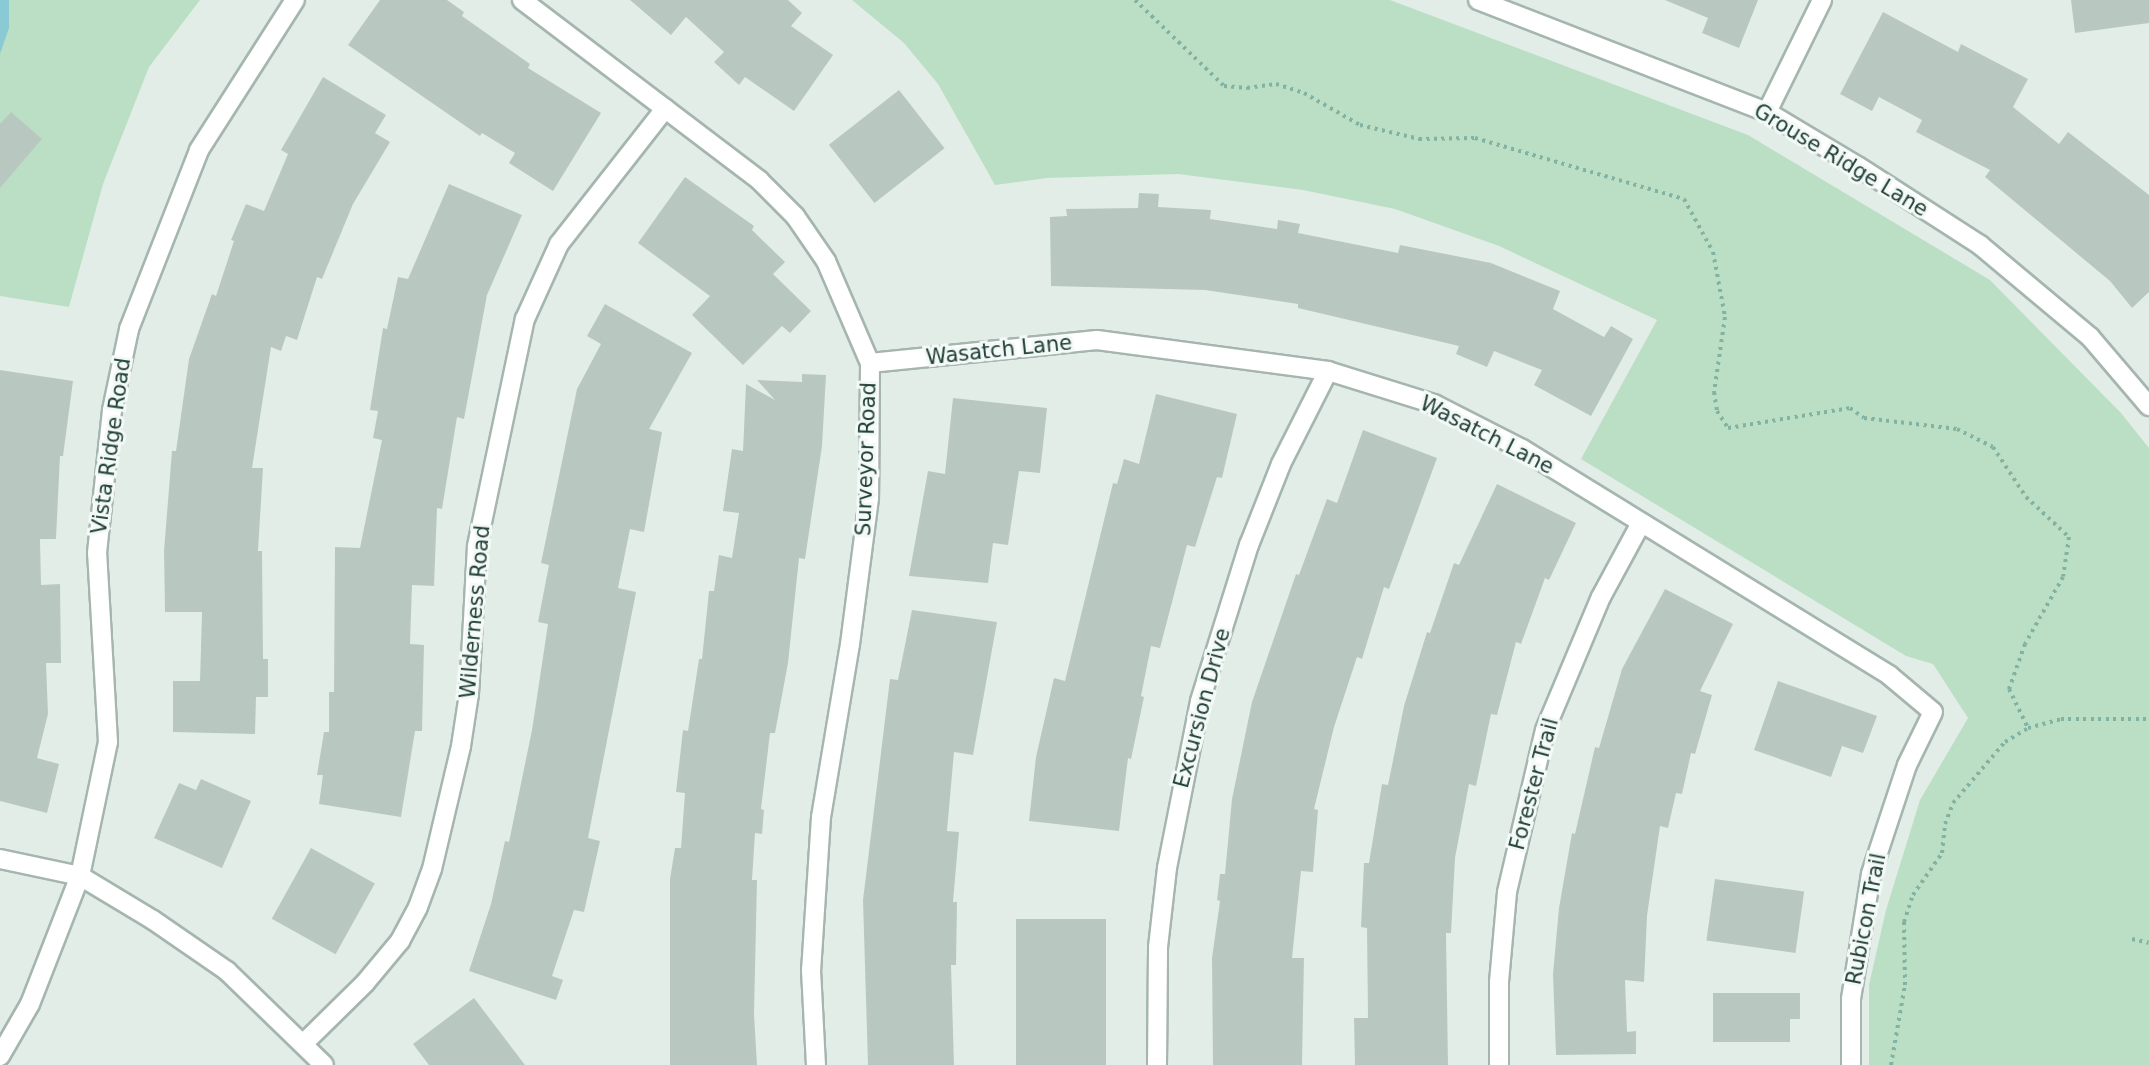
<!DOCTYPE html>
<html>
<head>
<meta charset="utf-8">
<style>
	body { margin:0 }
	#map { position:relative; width:2149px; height:1065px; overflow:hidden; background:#e3ede8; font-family:"DejaVu Sans",sans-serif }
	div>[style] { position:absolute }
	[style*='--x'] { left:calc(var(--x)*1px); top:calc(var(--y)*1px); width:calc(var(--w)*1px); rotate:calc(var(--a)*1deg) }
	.green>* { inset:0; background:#bbdfc4 }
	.water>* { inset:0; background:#89cad4 }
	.building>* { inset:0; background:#b8c8c1; transform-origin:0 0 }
	.path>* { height:4px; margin-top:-2px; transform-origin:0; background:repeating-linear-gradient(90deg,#82b2a2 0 3px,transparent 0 7.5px) }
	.roads { filter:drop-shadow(2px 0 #a5b5af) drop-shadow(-2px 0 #a5b5af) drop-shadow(0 2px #a5b5af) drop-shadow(0 -2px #a5b5af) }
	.minor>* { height:18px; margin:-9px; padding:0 9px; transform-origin:9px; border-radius:9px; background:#fff }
	.tertiary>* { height:18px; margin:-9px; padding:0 9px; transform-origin:9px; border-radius:9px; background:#fff }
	span { translate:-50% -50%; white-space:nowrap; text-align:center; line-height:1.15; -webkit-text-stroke:6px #f3f9f6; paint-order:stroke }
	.street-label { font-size:21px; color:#213f37 }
</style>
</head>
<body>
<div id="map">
	<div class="green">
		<div style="clip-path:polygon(0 0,200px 0,149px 67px,103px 184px,69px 307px,0 296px)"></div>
		<div style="clip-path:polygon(852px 0,1390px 0,1748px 135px,1990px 280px,2121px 413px,2149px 448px,2149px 1065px,1869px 1065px,1869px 985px,1886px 910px,1920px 800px,1968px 718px,1933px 664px,1906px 656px,1581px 459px,1657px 320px,1499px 246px,1395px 209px,1303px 190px,1178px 174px,1047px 178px,995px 185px,938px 84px,904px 43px)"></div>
	</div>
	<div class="water">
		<div style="clip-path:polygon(0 0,9px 0,9px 28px,0 54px)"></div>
	</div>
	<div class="building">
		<div style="clip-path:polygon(380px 0,447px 0,464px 12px,462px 16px,530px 64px,528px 68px,601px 113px,553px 191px,509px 163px,515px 153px,482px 133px,480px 136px,348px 45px)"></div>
		<div style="clip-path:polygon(630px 0,788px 0,802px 13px,791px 26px,833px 55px,794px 111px,745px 77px,739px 85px,714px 62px,724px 52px,686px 17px,671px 35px)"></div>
		<div style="clip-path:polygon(1665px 0,1758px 0,1739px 48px,1702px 33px,1708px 18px)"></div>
		<div style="clip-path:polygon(2071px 0,2149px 0,2149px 23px,2075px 33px)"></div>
		<div style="clip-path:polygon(1883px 12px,1958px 52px,1961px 44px,2028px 79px,2013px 107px,2059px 144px,2068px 132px,2149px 195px,2149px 292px,2132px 308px,2110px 281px,1985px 177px,1990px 170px,1916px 132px,1922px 120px,1879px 97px,1872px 111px,1840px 94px)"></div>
		<div style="clip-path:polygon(323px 77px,386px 115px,375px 133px,390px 142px,353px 204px,322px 279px,317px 277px,297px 340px,286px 336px,281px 351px,271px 347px,252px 468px,263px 468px,258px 551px,262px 551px,263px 659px,268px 659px,268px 697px,256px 697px,255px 734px,173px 732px,173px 681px,200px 681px,202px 612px,165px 612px,164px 551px,172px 451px,176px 451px,189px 359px,212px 294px,216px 296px,234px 241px,231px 240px,246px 204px,264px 211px,288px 154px,281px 150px)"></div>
		<div style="left:899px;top:90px;width:74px;height:89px;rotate:52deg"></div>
		<div style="clip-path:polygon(11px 112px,42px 139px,0 188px,0 124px)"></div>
		<div style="clip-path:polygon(685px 177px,754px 226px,752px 230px,785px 262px,773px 274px,811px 311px,790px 333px,782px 326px,743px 365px,692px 315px,710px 296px,638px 243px)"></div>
		<div style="clip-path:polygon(449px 184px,522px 215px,487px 295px,464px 419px,457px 417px,442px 509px,437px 508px,434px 586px,412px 585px,410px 644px,424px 645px,422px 731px,415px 731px,401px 817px,319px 804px,323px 775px,317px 775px,324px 732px,329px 732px,329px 692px,334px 692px,335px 547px,360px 548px,382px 440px,373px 438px,378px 411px,370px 410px,383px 328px,387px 329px,398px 277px,408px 279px)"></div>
		<div style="clip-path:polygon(1139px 193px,1159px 194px,1158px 207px,1211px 210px,1210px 219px,1277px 229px,1278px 220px,1300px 224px,1298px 233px,1398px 253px,1400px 245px,1491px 263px,1560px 291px,1553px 309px,1604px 337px,1611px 326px,1633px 339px,1591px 416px,1534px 385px,1542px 370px,1494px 351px,1487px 367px,1456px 354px,1459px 346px,1298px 308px,1298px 304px,1205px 290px,1051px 286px,1050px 217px,1067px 216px,1066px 209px,1138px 208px)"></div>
		<div style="clip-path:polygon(605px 304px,692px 353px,649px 429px,662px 432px,644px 532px,630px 529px,618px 588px,636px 592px,588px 838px,600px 841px,584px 912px,574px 910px,552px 976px,563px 980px,556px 1000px,469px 971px,491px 904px,505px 841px,509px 842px,532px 730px,548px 624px,538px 622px,549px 565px,541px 563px,577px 389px,601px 344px,587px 336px)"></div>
		<div style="clip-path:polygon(0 370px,73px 381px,63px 456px,60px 456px,56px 539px,40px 539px,41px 585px,60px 584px,61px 663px,46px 663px,48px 714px,37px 758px,59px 764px,47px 813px,0 801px)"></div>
		<div style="clip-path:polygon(802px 374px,826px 375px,822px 446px,805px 559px,799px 558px,788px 663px,775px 733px,770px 733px,761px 809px,764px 810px,762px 834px,755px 833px,752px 880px,757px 880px,754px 1014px,757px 1065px,670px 1065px,670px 879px,675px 848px,681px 848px,685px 793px,676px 792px,683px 730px,688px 731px,699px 659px,702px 659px,709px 591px,714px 591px,719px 555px,732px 558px,739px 513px,723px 511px,732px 449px,743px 451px,746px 384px,775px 400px,757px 380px,802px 382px)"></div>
		<div style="clip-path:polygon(1156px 394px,1237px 414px,1222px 478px,1217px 477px,1195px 547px,1187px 545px,1160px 648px,1151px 646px,1141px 696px,1144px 697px,1131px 759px,1128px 758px,1119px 831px,1029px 821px,1036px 757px,1054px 678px,1065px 681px,1113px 483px,1117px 484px,1124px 459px,1139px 464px)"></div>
		<div style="clip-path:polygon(953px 398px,1047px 408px,1040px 473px,1019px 471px,1008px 545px,993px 543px,988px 583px,909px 576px,928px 471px,945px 474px)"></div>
		<div style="clip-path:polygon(1363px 430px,1437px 458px,1389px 589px,1384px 587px,1362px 659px,1357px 657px,1334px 727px,1314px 809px,1318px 810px,1313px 872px,1301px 871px,1292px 958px,1304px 958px,1302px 1065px,1213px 1065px,1212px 958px,1220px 901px,1217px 900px,1220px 874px,1225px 874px,1232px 799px,1252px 702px,1296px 574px,1299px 575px,1327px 499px,1337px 503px)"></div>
		<div style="clip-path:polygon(1497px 484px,1576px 523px,1549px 580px,1545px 578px,1521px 644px,1516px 642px,1497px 715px,1491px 714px,1476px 786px,1469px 784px,1455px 858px,1451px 933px,1446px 933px,1448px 1065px,1355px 1065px,1354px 1018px,1368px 1018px,1367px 928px,1361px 927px,1364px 863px,1369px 863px,1382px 784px,1388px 785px,1404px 706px,1427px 632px,1430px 633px,1454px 563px,1459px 565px)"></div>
		<div style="clip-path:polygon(1665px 589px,1733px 624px,1700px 691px,1712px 695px,1695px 754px,1691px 753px,1682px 794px,1676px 793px,1668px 828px,1660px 826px,1647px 916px,1644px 982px,1625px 980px,1627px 1032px,1636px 1031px,1636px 1054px,1556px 1055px,1553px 974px,1559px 908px,1572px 833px,1575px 834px,1595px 747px,1599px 748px,1622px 669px)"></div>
		<div style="clip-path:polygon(912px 610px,997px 622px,973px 755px,954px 752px,947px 831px,959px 832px,953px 902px,957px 902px,956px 965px,951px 965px,954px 1065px,868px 1065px,863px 900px,890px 679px,898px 680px)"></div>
		<div style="clip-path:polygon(1778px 681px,1877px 716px,1863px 753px,1842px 746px,1831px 777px,1754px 750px)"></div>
		<div style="clip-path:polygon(201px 779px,251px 801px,222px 868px,154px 838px,179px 783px,196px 790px)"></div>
		<div style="left:311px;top:848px;width:73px;height:81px;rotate:29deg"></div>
		<div style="left:1715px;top:879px;width:90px;height:62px;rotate:8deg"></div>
		<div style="left:1016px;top:919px;width:90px;height:146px"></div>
		<div style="clip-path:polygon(1713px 993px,1800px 993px,1800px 1019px,1790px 1019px,1790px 1042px,1713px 1042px)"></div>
		<div style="clip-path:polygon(474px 998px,525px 1065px,429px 1065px,413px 1044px)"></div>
	</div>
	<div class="path">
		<div style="--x:1135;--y:0;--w:124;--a:44"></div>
		<div style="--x:1224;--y:86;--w:23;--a:5"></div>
		<div style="--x:1247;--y:88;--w:29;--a:-8"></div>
		<div style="--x:1276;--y:84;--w:29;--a:18"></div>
		<div style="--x:1304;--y:93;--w:64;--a:29.7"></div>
		<div style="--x:1360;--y:125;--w:61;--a:13.3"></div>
		<div style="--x:1419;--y:139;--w:56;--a:-1"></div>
		<div style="--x:1475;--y:138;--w:218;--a:16.3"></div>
		<div style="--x:1684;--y:199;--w:60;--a:61.3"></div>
		<div style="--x:1713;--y:252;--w:66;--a:79.5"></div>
		<div style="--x:1725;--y:317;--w:76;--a:98.3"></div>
		<div style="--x:1714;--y:392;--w:19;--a:81"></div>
		<div style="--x:1717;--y:411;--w:20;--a:57"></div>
		<div style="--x:1728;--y:428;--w:124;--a:-9.3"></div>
		<div style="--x:1850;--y:408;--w:17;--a:36"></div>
		<div style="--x:1864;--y:418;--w:94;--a:6.7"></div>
		<div style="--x:1957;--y:429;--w:40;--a:26.6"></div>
		<div style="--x:1993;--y:447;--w:60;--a:56.6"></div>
		<div style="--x:2026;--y:497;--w:59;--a:42.9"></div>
		<div style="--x:2069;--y:537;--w:40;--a:98.5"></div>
		<div style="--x:2063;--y:577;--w:77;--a:119.6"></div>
		<div style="--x:2025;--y:644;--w:48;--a:109.6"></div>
		<div style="--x:2009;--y:689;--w:43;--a:64"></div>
		<div style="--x:2132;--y:939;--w:17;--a:13"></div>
		<div style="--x:1891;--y:1065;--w:81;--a:-80.1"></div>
		<div style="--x:1905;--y:985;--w:63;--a:-90.9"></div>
		<div style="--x:1904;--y:922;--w:28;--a:-72"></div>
		<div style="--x:1913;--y:895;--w:51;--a:-55.4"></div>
		<div style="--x:1942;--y:853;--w:29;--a:-84"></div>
		<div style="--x:1945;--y:824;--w:22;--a:-69"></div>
		<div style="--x:1953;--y:803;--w:80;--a:-49.6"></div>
		<div style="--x:2005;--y:742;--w:27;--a:-31"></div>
		<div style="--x:2028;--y:728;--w:34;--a:-15"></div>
		<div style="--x:2061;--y:719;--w:88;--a:0"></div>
	</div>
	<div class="roads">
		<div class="minor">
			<div style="--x:522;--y:0;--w:298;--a:37.2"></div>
			<div style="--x:759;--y:180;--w:51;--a:45"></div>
			<div style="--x:795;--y:216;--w:55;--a:55.4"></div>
			<div style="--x:826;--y:261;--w:111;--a:66.7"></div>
			<div style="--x:870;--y:363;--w:135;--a:90.4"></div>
			<div style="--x:869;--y:498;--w:147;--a:97.4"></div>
			<div style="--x:850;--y:644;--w:175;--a:99.5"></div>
			<div style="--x:821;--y:817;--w:153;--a:93.7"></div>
			<div style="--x:811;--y:970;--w:95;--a:87"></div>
			<div style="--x:1478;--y:0;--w:310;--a:21.2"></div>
			<div style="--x:1767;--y:112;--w:107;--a:30.9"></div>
			<div style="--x:1859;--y:167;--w:144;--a:32.8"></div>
			<div style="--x:1980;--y:245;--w:143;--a:39.9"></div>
			<div style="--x:2090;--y:337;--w:91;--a:49.5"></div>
			<div style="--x:1767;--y:112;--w:125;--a:-63.8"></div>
			<div style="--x:870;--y:363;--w:228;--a:-5.8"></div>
			<div style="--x:1097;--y:340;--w:233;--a:7.6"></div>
			<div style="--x:1328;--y:371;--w:111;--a:17.3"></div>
			<div style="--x:1434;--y:404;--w:99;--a:27.1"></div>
			<div style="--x:1522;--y:449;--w:431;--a:31.6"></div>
			<div style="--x:1889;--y:675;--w:57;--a:40.1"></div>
			<div style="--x:1933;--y:712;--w:59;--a:116.1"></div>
			<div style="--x:1907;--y:765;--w:115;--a:108.3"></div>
			<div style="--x:1871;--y:874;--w:127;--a:99.1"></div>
			<div style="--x:1851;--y:999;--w:66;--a:90"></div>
			<div style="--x:304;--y:1043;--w:86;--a:-44.5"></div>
			<div style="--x:365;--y:983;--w:55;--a:-50.2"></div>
			<div style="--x:400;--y:941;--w:38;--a:-62"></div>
			<div style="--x:418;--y:907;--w:40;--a:-69.8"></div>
			<div style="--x:432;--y:869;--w:126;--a:-76.7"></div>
			<div style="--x:461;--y:746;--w:53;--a:-81.3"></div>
			<div style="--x:469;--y:694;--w:148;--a:-86.9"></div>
			<div style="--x:477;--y:546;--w:232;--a:-78.1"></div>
			<div style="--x:525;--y:319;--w:82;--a:-65.6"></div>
			<div style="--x:559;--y:244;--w:172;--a:-51.9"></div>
			<div style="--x:0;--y:1056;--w:60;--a:-60"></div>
			<div style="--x:30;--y:1004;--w:137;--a:-68.7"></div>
			<div style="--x:80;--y:876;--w:137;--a:-78.2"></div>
			<div style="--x:108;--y:742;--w:189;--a:-93.3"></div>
			<div style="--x:97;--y:553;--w:144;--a:-84"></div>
			<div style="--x:112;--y:410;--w:83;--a:-78.1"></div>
			<div style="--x:129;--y:329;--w:192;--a:-68.6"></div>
			<div style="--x:199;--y:150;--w:178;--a:-57.4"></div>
			<div style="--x:1157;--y:1065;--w:118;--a:-89.5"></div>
			<div style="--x:1158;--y:947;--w:80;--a:-83.5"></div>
			<div style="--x:1167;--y:868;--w:170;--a:-78.8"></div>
			<div style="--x:1200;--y:701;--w:164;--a:-72.6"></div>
			<div style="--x:1249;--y:545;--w:87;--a:-68.4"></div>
			<div style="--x:1281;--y:464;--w:104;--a:-63.2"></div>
			<div style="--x:1499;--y:1065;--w:83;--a:-90"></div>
			<div style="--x:1499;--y:982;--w:90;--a:-84.9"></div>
			<div style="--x:1507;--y:892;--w:166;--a:-76.8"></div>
			<div style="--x:1545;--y:730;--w:144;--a:-67.2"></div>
			<div style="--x:1601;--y:597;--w:84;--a:-61.6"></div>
		</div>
		<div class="tertiary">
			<div style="--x:0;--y:859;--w:82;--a:12"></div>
			<div style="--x:80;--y:876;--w:85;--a:31.1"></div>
			<div style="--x:153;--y:920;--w:90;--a:34.6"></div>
			<div style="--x:227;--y:971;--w:135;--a:44.1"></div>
		</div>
	</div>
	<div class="street-label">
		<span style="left:1841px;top:160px;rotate:31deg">Grouse Ridge Lane</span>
		<span style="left:999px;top:350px;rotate:-6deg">Wasatch Lane</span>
		<span style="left:1487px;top:435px;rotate:27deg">Wasatch Lane</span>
		<span style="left:111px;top:446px;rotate:-82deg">Vista Ridge Road</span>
		<span style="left:866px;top:459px;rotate:-88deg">Surveyor Road</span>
		<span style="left:475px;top:612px;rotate:-85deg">Wilderness Road</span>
		<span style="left:1202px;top:708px;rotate:-75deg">Excursion Drive</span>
		<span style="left:1534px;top:784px;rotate:-75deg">Forester Trail</span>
		<span style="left:1866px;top:919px;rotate:-79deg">Rubicon Trail</span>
	</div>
</div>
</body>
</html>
